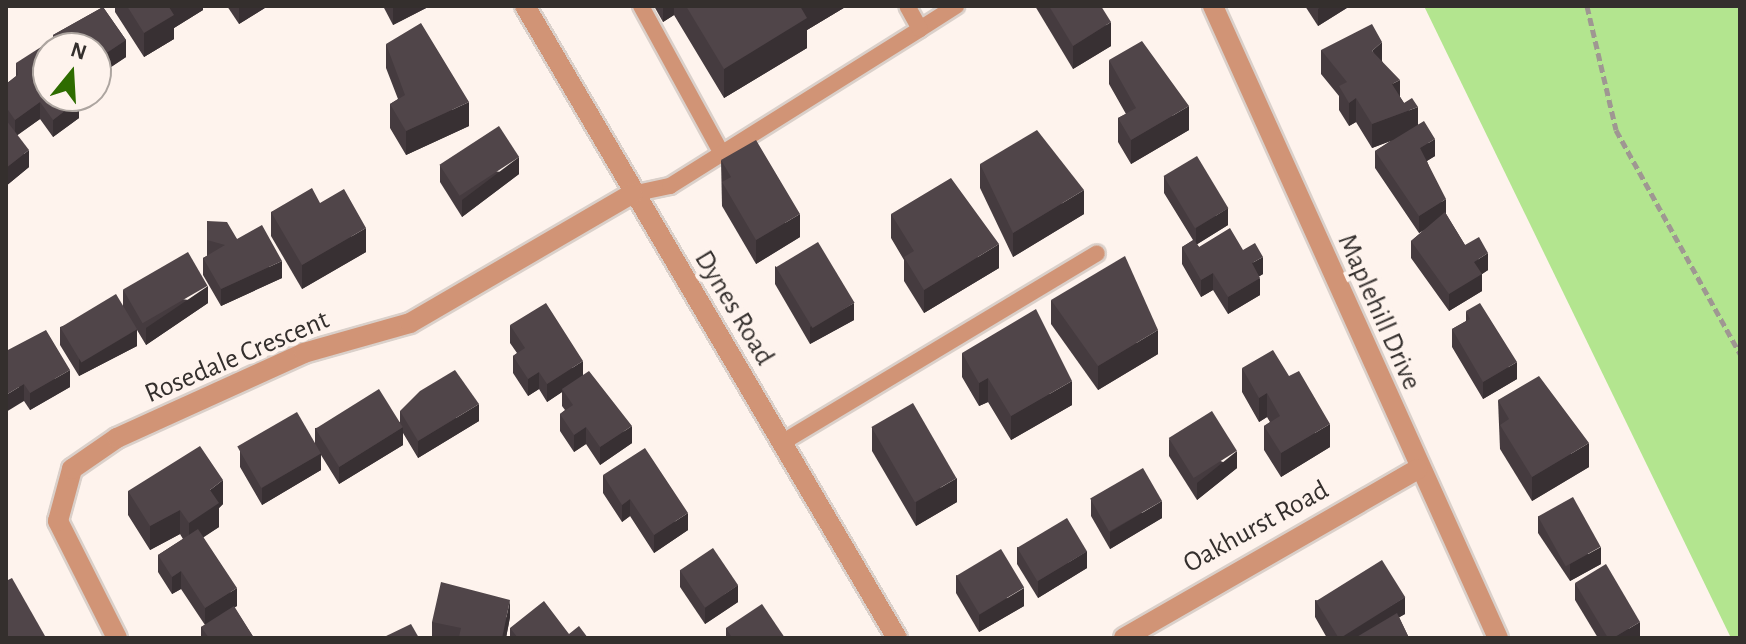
<!DOCTYPE html>
<html>
<head>
<meta charset="utf-8">
<style>
	body { margin:0 }
	#map { position:relative; width:1746px; height:644px; overflow:hidden; background:#fef3ed; font-family:"Alegreya Sans",sans-serif }
	div>[style] { position:absolute }
	[style*='--x'] { left:calc(var(--x)*1px); top:calc(var(--y)*1px); width:calc(var(--w)*1px); rotate:calc(var(--a)*1deg) }
	.green>* { inset:0; background:#b3e58f }
	.path>* { height:5px; margin-top:-2.5px; transform-origin:0; background:repeating-linear-gradient(90deg,#9f9792 0 8px,transparent 0 12px) }
	.roads { filter:drop-shadow(2px 0 #dad0ca) drop-shadow(-2px 0 #dad0ca) drop-shadow(0 2px #dad0ca) drop-shadow(0 -2px #dad0ca) }
	.lane>* { height:16px; margin:-8px; padding:0 8px; transform-origin:8px; border-radius:8px; background:#d19476 }
	.street>* { height:20px; margin:-10px; padding:0 10px; transform-origin:10px; border-radius:10px; background:#d19476 }
	.wall>* { inset:0; background:#453b3f }
	.shaded-wall>* { inset:0; background:#383033 }
	.building>* { inset:0; background:#504549; transform-origin:0 0 }
	span { translate:-50% -50%; white-space:nowrap; text-align:center; line-height:1.15; -webkit-text-stroke:8px #fef3ed; paint-order:stroke }
	.street-label { font-size:28px; color:#342f2d }
	.frame { position:absolute; inset:0; border:8px solid #342f2d; pointer-events:none }
	.north { position:absolute; left:32px; top:32px; width:80px; height:80px; box-sizing:border-box; background:#fef3ed; border:2px solid #ada5a0; border-radius:50%; rotate:18deg; font-size:22px; font-weight:700; line-height:32px; text-align:center; color:#342f2d }
	.north::after { content:''; display:block; margin:auto; width:28px; height:36px; background:#2e6c00; clip-path:polygon(50% 0,100% 100%,50% 72%,0 100%) }
</style>
</head>
<body>
<div id="map">
	<div class="green">
		<div style="clip-path:polygon(1424px 6px,1740px 6px,1740px 638px,1731px 638px)"></div>
	</div>
	<div class="path">
		<div style="--x:1587;--y:6;--w:127;--a:76.8"></div>
		<div style="--x:1616;--y:130;--w:256;--a:61"></div>
	</div>
	<div class="roads">
		<div class="lane">
			<div style="--x:641;--y:6;--w:169;--a:61.3"></div>
			<div style="--x:920;--y:29;--w:43;--a:-32.6"></div>
			<div style="--x:632;--y:194;--w:39;--a:-12"></div>
			<div style="--x:670;--y:186;--w:295;--a:-32.1"></div>
			<div style="--x:920;--y:29;--w:26;--a:-119"></div>
			<div style="--x:783;--y:442;--w:366;--a:-31"></div>
		</div>
		<div class="street">
			<div style="--x:525;--y:6;--w:733;--a:59.52"></div>
			<div style="--x:1213;--y:6;--w:693;--a:65.73"></div>
			<div style="--x:117;--y:638;--w:131;--a:-116.8"></div>
			<div style="--x:58;--y:521;--w:54;--a:-74.9"></div>
			<div style="--x:72;--y:469;--w:55;--a:-34.6"></div>
			<div style="--x:117;--y:438;--w:205;--a:-24.4"></div>
			<div style="--x:304;--y:353;--w:110;--a:-15.8"></div>
			<div style="--x:410;--y:323;--w:257;--a:-30.2"></div>
			<div style="--x:1124;--y:638;--w:339;--a:-29.9"></div>
		</div>
	</div>
	<div class="wall">
		<div style="clip-path:polygon(115px 6px,203px 6px,203px 10px,174px 28px,174px 39px,144px 57px,115px 12px)"></div>
		<div style="clip-path:polygon(227px 6px,268px 6px,239px 24px)"></div>
		<div style="clip-path:polygon(383px 6px,430px 6px,393px 25px)"></div>
		<div style="clip-path:polygon(654px 6px,847px 6px,807px 30px,807px 48px,724px 98px,674px 15px,663px 22px)"></div>
		<div style="clip-path:polygon(1035px 6px,1101px 6px,1111px 46px,1073px 69px)"></div>
		<div style="clip-path:polygon(1305px 6px,1350px 6px,1318px 26px)"></div>
		<div style="clip-path:polygon(103px 7px,126px 40px,126px 57px,96px 77px,96px 48px,53px 48px,53px 35px)"></div>
		<div style="clip-path:polygon(386px 44px,469px 126px,406px 155px,390px 128px,390px 104px,398px 99px,386px 68px)"></div>
		<div style="clip-path:polygon(1321px 50px,1382px 61px,1400px 97px,1418px 124px,1435px 156px,1427px 161px,1446px 214px,1465px 245px,1488px 270px,1482px 274px,1482px 291px,1449px 311px,1411px 258px,1411px 241px,1424px 230px,1419px 233px,1375px 168px,1375px 151px,1392px 140px,1372px 148px,1356px 122px,1349px 126px,1339px 110px,1339px 96px,1321px 74px)"></div>
		<div style="clip-path:polygon(1109px 60px,1189px 130px,1131px 164px,1118px 142px,1118px 118px,1126px 114px,1109px 84px)"></div>
		<div style="clip-path:polygon(16px 63px,79px 118px,53px 137px,40px 119px,17px 135px,29px 167px,6px 186px,6px 84px,16px 76px)"></div>
		<div style="clip-path:polygon(721px 160px,800px 237px,756px 264px,722px 206px)"></div>
		<div style="clip-path:polygon(980px 164px,1084px 214px,1013px 257px,980px 188px)"></div>
		<div style="clip-path:polygon(440px 165px,519px 174px,462px 217px,440px 182px)"></div>
		<div style="clip-path:polygon(1164px 176px,1228px 225px,1197px 244px,1199px 247px,1243px 250px,1263px 274px,1259px 276px,1260px 295px,1228px 314px,1213px 290px,1201px 297px,1182px 264px,1182px 247px,1193px 240px,1164px 193px)"></div>
		<div style="clip-path:polygon(320px 203px,366px 252px,302px 289px,271px 236px,271px 212px)"></div>
		<div style="clip-path:polygon(891px 214px,999px 268px,924px 313px,904px 281px,904px 260px,891px 238px)"></div>
		<div style="clip-path:polygon(207px 221px,237px 239px,282px 278px,221px 306px,203px 275px,203px 258px,207px 256px)"></div>
		<div style="clip-path:polygon(775px 266px,854px 320px,810px 344px,775px 284px)"></div>
		<div style="clip-path:polygon(123px 290px,208px 303px,146px 345px,137px 330px,137px 346px,79px 376px,60px 345px,60px 327px,123px 307px)"></div>
		<div style="clip-path:polygon(1051px 300px,1158px 354px,1098px 390px,1051px 324px)"></div>
		<div style="clip-path:polygon(1466px 311px,1517px 379px,1483px 399px,1452px 347px,1452px 329px,1466px 321px)"></div>
		<div style="clip-path:polygon(510px 325px,583px 375px,632px 443px,600px 465px,586px 444px,574px 452px,560px 431px,560px 414px,565px 410px,562px 406px,562px 392px,547px 402px,539px 389px,528px 396px,513px 373px,513px 356px,517px 353px,510px 343px)"></div>
		<div style="clip-path:polygon(6px 351px,70px 387px,30px 410px,24px 401px)"></div>
		<div style="clip-path:polygon(962px 353px,1072px 405px,1011px 440px,988px 402px,979px 406px,962px 377px)"></div>
		<div style="clip-path:polygon(1242px 368px,1330px 447px,1281px 477px,1264px 450px,1264px 426px,1270px 422px,1267px 417px,1259px 422px,1242px 392px)"></div>
		<div style="clip-path:polygon(1498px 400px,1589px 467px,1532px 501px,1500px 449px)"></div>
		<div style="clip-path:polygon(400px 411px,479px 421px,418px 458px,403px 433px,403px 445px,339px 484px,321px 455px,321px 470px,262px 505px,240px 467px,240px 450px,315px 443px,315px 428px,400px 422px)"></div>
		<div style="clip-path:polygon(872px 427px,957px 502px,916px 526px,872px 451px)"></div>
		<div style="clip-path:polygon(1169px 439px,1237px 468px,1197px 500px,1169px 456px)"></div>
		<div style="clip-path:polygon(603px 475px,688px 530px,654px 553px,630px 516px,622px 522px,603px 493px)"></div>
		<div style="clip-path:polygon(128px 491px,223px 504px,219px 508px,219px 527px,203px 537px,237px 606px,234px 607px,254px 638px,201px 638px,201px 627px,205px 625px,181px 589px,172px 594px,158px 572px,158px 555px,183px 539px,180px 534px,150px 550px,128px 515px)"></div>
		<div style="clip-path:polygon(1091px 499px,1162px 518px,1110px 549px,1091px 516px)"></div>
		<div style="clip-path:polygon(1538px 516px,1601px 564px,1570px 581px,1538px 533px)"></div>
		<div style="clip-path:polygon(1017px 547px,1087px 568px,1038px 598px,1017px 564px)"></div>
		<div style="clip-path:polygon(680px 570px,738px 602px,705px 624px,680px 587px)"></div>
		<div style="clip-path:polygon(956px 575px,1024px 606px,979px 632px,956px 593px)"></div>
		<div style="clip-path:polygon(1575px 583px,1640px 638px,1598px 638px,1575px 600px)"></div>
		<div style="clip-path:polygon(1315px 600px,1405px 614px,1399px 617px,1409px 638px,1327px 638px,1315px 617px)"></div>
		<div style="clip-path:polygon(510px 617px,506px 638px,432px 638px,432px 622px)"></div>
		<div style="clip-path:polygon(510px 628px,569px 634px,588px 638px,510px 638px)"></div>
		<div style="clip-path:polygon(726px 628px,785px 638px,726px 638px)"></div>
	</div>
	<div class="shaded-wall">
		<div style="clip-path:polygon(170px 6px,203px 6px,203px 10px,174px 28px,174px 39px,144px 57px,144px 33px)"></div>
		<div style="clip-path:polygon(239px 6px,268px 6px,239px 24px)"></div>
		<div style="clip-path:polygon(397px 6px,430px 6px,393px 25px,393px 8px)"></div>
		<div style="clip-path:polygon(663px 6px,674px 6px,674px 15px,663px 22px)"></div>
		<div style="clip-path:polygon(799px 6px,847px 6px,807px 30px,807px 48px,724px 98px,724px 69px)"></div>
		<div style="clip-path:polygon(1322px 6px,1350px 6px,1318px 26px,1318px 9px)"></div>
		<div style="clip-path:polygon(1111px 22px,1111px 46px,1073px 69px,1073px 46px)"></div>
		<div style="clip-path:polygon(126px 40px,126px 57px,96px 77px,96px 60px)"></div>
		<div style="clip-path:polygon(1382px 42px,1382px 66px,1372px 51px)"></div>
		<div style="clip-path:polygon(1400px 80px,1400px 104px,1392px 84px)"></div>
		<div style="clip-path:polygon(1356px 98px,1356px 122px,1349px 126px,1349px 103px)"></div>
		<div style="clip-path:polygon(79px 100px,79px 118px,53px 137px,53px 120px)"></div>
		<div style="clip-path:polygon(40px 102px,40px 119px,15px 137px,15px 120px)"></div>
		<div style="clip-path:polygon(469px 102px,469px 126px,406px 155px,406px 131px)"></div>
		<div style="clip-path:polygon(1189px 106px,1189px 130px,1131px 164px,1131px 140px)"></div>
		<div style="clip-path:polygon(1418px 107px,1418px 131px,1372px 148px,1372px 124px)"></div>
		<div style="clip-path:polygon(1435px 139px,1435px 156px,1420px 165px,1420px 148px)"></div>
		<div style="clip-path:polygon(29px 150px,29px 167px,6px 186px,6px 168px)"></div>
		<div style="clip-path:polygon(519px 157px,519px 174px,462px 217px,462px 200px)"></div>
		<div style="clip-path:polygon(1084px 190px,1084px 214px,1013px 257px,1013px 233px)"></div>
		<div style="clip-path:polygon(1446px 199px,1446px 216px,1419px 233px,1419px 216px)"></div>
		<div style="clip-path:polygon(1228px 208px,1228px 225px,1196px 245px,1196px 228px)"></div>
		<div style="clip-path:polygon(800px 214px,800px 237px,756px 264px,756px 240px)"></div>
		<div style="clip-path:polygon(366px 228px,366px 252px,302px 289px,302px 265px)"></div>
		<div style="clip-path:polygon(999px 244px,999px 268px,924px 313px,924px 290px)"></div>
		<div style="clip-path:polygon(1488px 253px,1488px 270px,1482px 274px,1482px 291px,1449px 311px,1449px 294px,1474px 262px)"></div>
		<div style="clip-path:polygon(1263px 257px,1263px 274px,1252px 281px,1252px 263px)"></div>
		<div style="clip-path:polygon(282px 261px,282px 278px,221px 306px,221px 289px)"></div>
		<div style="clip-path:polygon(1213px 273px,1213px 290px,1201px 297px,1201px 280px)"></div>
		<div style="clip-path:polygon(1260px 278px,1260px 295px,1228px 314px,1228px 297px)"></div>
		<div style="clip-path:polygon(208px 286px,208px 303px,146px 345px,146px 328px)"></div>
		<div style="clip-path:polygon(854px 303px,854px 320px,810px 344px,810px 327px)"></div>
		<div style="clip-path:polygon(137px 329px,137px 346px,79px 376px,79px 359px)"></div>
		<div style="clip-path:polygon(1158px 330px,1158px 354px,1098px 390px,1098px 366px)"></div>
		<div style="clip-path:polygon(583px 361px,583px 378px,562px 389px,562px 392px,547px 402px,547px 384px)"></div>
		<div style="clip-path:polygon(1517px 362px,1517px 379px,1483px 399px,1483px 382px)"></div>
		<div style="clip-path:polygon(70px 370px,70px 387px,30px 410px,30px 393px)"></div>
		<div style="clip-path:polygon(539px 372px,539px 389px,528px 396px,528px 379px)"></div>
		<div style="clip-path:polygon(988px 378px,988px 402px,979px 406px,979px 383px)"></div>
		<div style="clip-path:polygon(1072px 381px,1072px 405px,1011px 440px,1011px 416px)"></div>
		<div style="clip-path:polygon(24px 384px,24px 401px,6px 412px,6px 395px)"></div>
		<div style="clip-path:polygon(1267px 393px,1267px 417px,1259px 422px,1259px 398px)"></div>
		<div style="clip-path:polygon(479px 404px,479px 421px,418px 458px,418px 441px)"></div>
		<div style="clip-path:polygon(1330px 424px,1330px 447px,1281px 477px,1281px 453px)"></div>
		<div style="clip-path:polygon(632px 426px,632px 443px,600px 465px,600px 447px)"></div>
		<div style="clip-path:polygon(403px 427px,403px 445px,339px 484px,339px 467px)"></div>
		<div style="clip-path:polygon(586px 427px,586px 444px,574px 452px,574px 435px)"></div>
		<div style="clip-path:polygon(1589px 443px,1589px 467px,1532px 501px,1532px 477px)"></div>
		<div style="clip-path:polygon(1237px 451px,1237px 468px,1197px 500px,1197px 483px)"></div>
		<div style="clip-path:polygon(321px 453px,321px 470px,262px 505px,262px 488px)"></div>
		<div style="clip-path:polygon(957px 478px,957px 502px,916px 526px,916px 502px)"></div>
		<div style="clip-path:polygon(223px 480px,223px 504px,219px 508px,219px 527px,189px 547px,189px 523px,210px 490px)"></div>
		<div style="clip-path:polygon(630px 499px,630px 516px,622px 522px,622px 505px)"></div>
		<div style="clip-path:polygon(1162px 501px,1162px 518px,1110px 549px,1110px 532px)"></div>
		<div style="clip-path:polygon(180px 510px,180px 534px,150px 550px,150px 526px)"></div>
		<div style="clip-path:polygon(688px 513px,688px 530px,654px 553px,654px 535px)"></div>
		<div style="clip-path:polygon(1601px 547px,1601px 564px,1570px 581px,1570px 564px)"></div>
		<div style="clip-path:polygon(1087px 551px,1087px 568px,1038px 598px,1038px 581px)"></div>
		<div style="clip-path:polygon(181px 571px,181px 589px,172px 594px,172px 577px)"></div>
		<div style="clip-path:polygon(738px 585px,738px 602px,705px 624px,705px 607px)"></div>
		<div style="clip-path:polygon(237px 588px,237px 606px,205px 626px,205px 608px)"></div>
		<div style="clip-path:polygon(1024px 588px,1024px 606px,979px 632px,979px 615px)"></div>
		<div style="clip-path:polygon(1405px 597px,1405px 614px,1364px 638px,1337px 638px)"></div>
		<div style="clip-path:polygon(510px 600px,510px 617px,506px 638px,502px 638px)"></div>
		<div style="clip-path:polygon(1640px 622px,1640px 638px,1613px 638px)"></div>
	</div>
	<div class="building">
		<div style="clip-path:polygon(127px 6px,170px 6px,169px 7px,174px 15px,144px 33px)"></div>
		<div style="clip-path:polygon(686px 6px,800px 6px,807px 18px,724px 69px)"></div>
		<div style="clip-path:polygon(1049px 6px,1101px 6px,1111px 22px,1073px 46px)"></div>
		<div style="clip-path:polygon(103px 7px,126px 40px,96px 60px,96px 48px,62px 48px,53px 35px)"></div>
		<div style="clip-path:polygon(421px 23px,469px 102px,406px 131px,390px 104px,405px 95px,386px 44px)"></div>
		<div style="clip-path:polygon(1372px 24px,1382px 42px,1372px 51px,1400px 80px,1392px 84px,1404px 103px,1412px 98px,1418px 107px,1372px 124px,1356px 98px,1349px 103px,1339px 86px,1347px 82px,1321px 50px)"></div>
		<div style="clip-path:polygon(1142px 41px,1189px 106px,1131px 140px,1118px 118px,1136px 108px,1109px 60px)"></div>
		<div style="clip-path:polygon(41px 47px,48px 57px,48px 96px,76px 96px,79px 100px,53px 120px,40px 102px,15px 120px,6px 107px,6px 84px,18px 75px,16px 63px)"></div>
		<div style="clip-path:polygon(6px 120px,29px 150px,6px 168px)"></div>
		<div style="clip-path:polygon(1424px 121px,1435px 139px,1420px 148px,1446px 199px,1419px 216px,1375px 151px)"></div>
		<div style="left:499px;top:126px;width:37px;height:71px;rotate:57deg"></div>
		<div style="clip-path:polygon(1037px 130px,1084px 190px,1013px 233px,980px 164px)"></div>
		<div style="clip-path:polygon(756px 140px,800px 214px,756px 240px,722px 182px,731px 177px,721px 160px)"></div>
		<div style="left:1197px;top:156px;width:61px;height:39px;rotate:59deg"></div>
		<div style="clip-path:polygon(951px 178px,999px 244px,924px 290px,904px 257px,914px 251px,891px 214px)"></div>
		<div style="clip-path:polygon(312px 188px,320px 203px,344px 189px,366px 228px,302px 265px,271px 212px)"></div>
		<div style="clip-path:polygon(1445px 212px,1465px 245px,1479px 237px,1488px 253px,1474px 262px,1482px 274px,1449px 294px,1411px 241px)"></div>
		<div style="clip-path:polygon(207px 221px,227px 222px,237px 239px,262px 225px,282px 261px,221px 289px,203px 258px,225px 245px,207px 240px)"></div>
		<div style="clip-path:polygon(1230px 228px,1243px 250px,1255px 243px,1263px 257px,1252px 263px,1260px 278px,1228px 297px,1213px 273px,1201px 280px,1182px 247px,1194px 240px,1199px 247px)"></div>
		<div style="left:818px;top:242px;width:71px;height:49px;rotate:59deg"></div>
		<div style="left:188px;top:252px;width:39px;height:75px;rotate:60deg"></div>
		<div style="clip-path:polygon(1125px 256px,1158px 330px,1098px 366px,1051px 300px)"></div>
		<div style="left:116px;top:294px;width:41px;height:65px;rotate:59deg"></div>
		<div style="clip-path:polygon(546px 303px,583px 361px,547px 384px,539px 372px,528px 379px,513px 356px,525px 348px,510px 325px)"></div>
		<div style="clip-path:polygon(1480px 303px,1517px 362px,1483px 382px,1452px 329px,1470px 319px,1466px 311px)"></div>
		<div style="clip-path:polygon(1036px 309px,1072px 381px,1011px 416px,988px 378px,979px 383px,962px 353px)"></div>
		<div style="clip-path:polygon(46px 330px,70px 370px,30px 393px,24px 384px,6px 395px,6px 351px)"></div>
		<div style="clip-path:polygon(1273px 350px,1289px 376px,1299px 371px,1330px 424px,1281px 453px,1264px 426px,1280px 416px,1267px 393px,1259px 398px,1242px 368px)"></div>
		<div style="clip-path:polygon(455px 370px,479px 404px,418px 441px,400px 411px,420px 391px)"></div>
		<div style="clip-path:polygon(589px 371px,632px 426px,600px 447px,586px 427px,574px 435px,560px 414px,573px 405px,562px 389px)"></div>
		<div style="clip-path:polygon(1539px 376px,1589px 443px,1532px 477px,1500px 425px,1509px 419px,1498px 400px)"></div>
		<div style="left:379px;top:389px;width:45px;height:75px;rotate:58deg"></div>
		<div style="left:913px;top:403px;width:87px;height:48px;rotate:60deg"></div>
		<div style="left:1212px;top:411px;width:47px;height:51px;rotate:58deg"></div>
		<div style="left:297px;top:412px;width:48px;height:69px;rotate:60deg"></div>
		<div style="clip-path:polygon(200px 446px,223px 480px,210px 490px,219px 503px,189px 523px,180px 510px,150px 526px,128px 491px)"></div>
		<div style="clip-path:polygon(645px 448px,688px 513px,654px 535px,630px 499px,622px 505px,603px 475px)"></div>
		<div style="left:1143px;top:468px;width:38px;height:61px;rotate:60deg"></div>
		<div style="left:1573px;top:497px;width:57px;height:40px;rotate:61deg"></div>
		<div style="left:1067px;top:518px;width:39px;height:58px;rotate:59deg"></div>
		<div style="clip-path:polygon(198px 529px,237px 588px,205px 608px,181px 571px,172px 577px,158px 555px)"></div>
		<div style="left:713px;top:548px;width:45px;height:40px;rotate:56deg"></div>
		<div style="left:1001px;top:549px;width:45px;height:52px;rotate:59deg"></div>
		<div style="left:1382px;top:560px;width:44px;height:78px;rotate:58deg"></div>
		<div style="clip-path:polygon(1606px 564px,1640px 622px,1613px 638px,1608px 638px,1575px 583px)"></div>
		<div style="clip-path:polygon(12px 578px,45px 636px,41px 638px,6px 638px,6px 581px)"></div>
		<div style="clip-path:polygon(441px 582px,510px 600px,502px 638px,459px 637px,461px 628px,432px 622px)"></div>
		<div style="clip-path:polygon(544px 601px,569px 634px,579px 626px,588px 638px,518px 638px,510px 628px)"></div>
		<div style="clip-path:polygon(762px 604px,785px 638px,732px 638px,726px 628px)"></div>
		<div style="clip-path:polygon(234px 606px,254px 638px,209px 638px,201px 627px)"></div>
		<div style="clip-path:polygon(1397px 613px,1409px 638px,1355px 638px)"></div>
		<div style="clip-path:polygon(411px 624px,419px 638px,382px 638px)"></div>
	</div>
	<div class="street-label">
		<span style="left:734px;top:308px;rotate:59deg">Dynes Road</span>
		<span style="left:1379px;top:312px;rotate:66deg">Maplehill Drive</span>
		<span style="left:237px;top:357px;rotate:-23deg">Rosedale Crescent</span>
		<span style="left:1256px;top:527px;rotate:-29deg">Oakhurst Road</span>
	</div>
	<div class="frame"></div>
	<div class="north">N</div>
</div>
</body>
</html>
